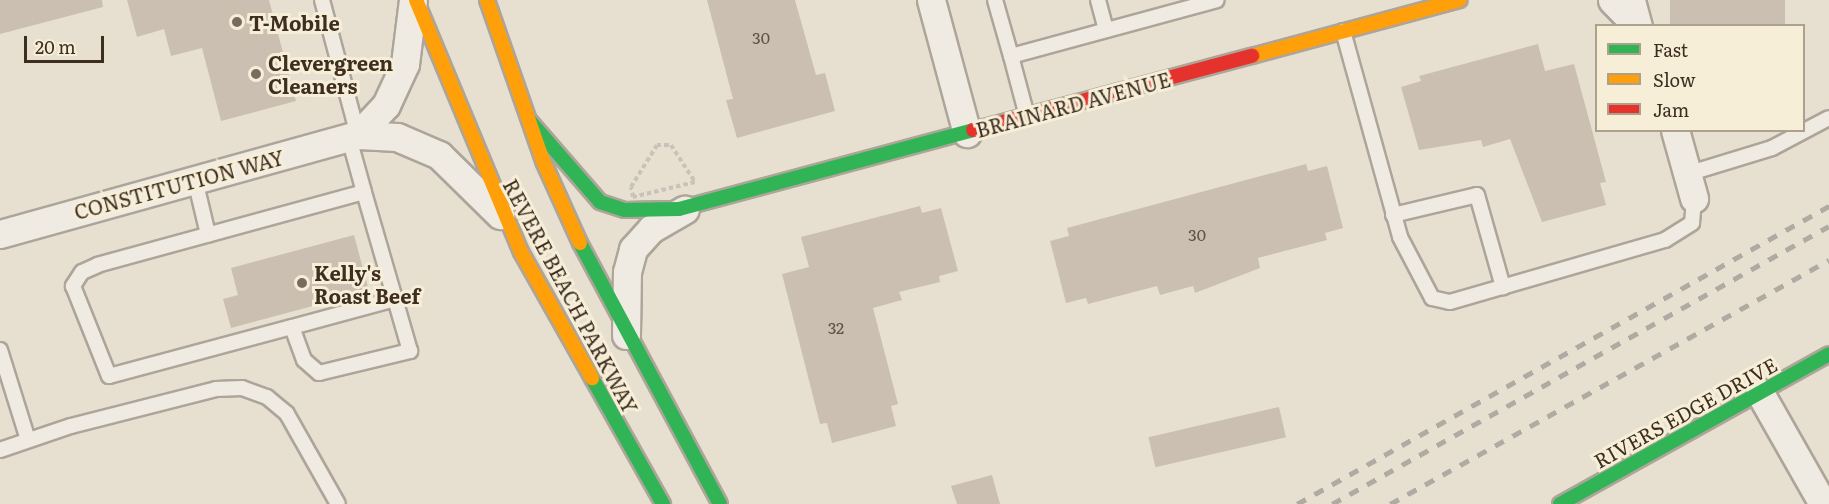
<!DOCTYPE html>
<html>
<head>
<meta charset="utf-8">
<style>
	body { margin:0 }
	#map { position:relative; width:1829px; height:504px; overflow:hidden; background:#e7e0d1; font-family:Literata,serif }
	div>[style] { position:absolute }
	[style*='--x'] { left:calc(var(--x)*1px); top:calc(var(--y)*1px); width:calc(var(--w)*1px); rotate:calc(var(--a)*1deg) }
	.building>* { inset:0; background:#cbbfb2; transform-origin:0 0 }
	.path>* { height:4px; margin-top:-2px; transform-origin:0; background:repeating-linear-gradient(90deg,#c8c2b9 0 4.5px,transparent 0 7.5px) }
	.roads { filter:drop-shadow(2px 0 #ada599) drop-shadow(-2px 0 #ada599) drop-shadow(0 2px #ada599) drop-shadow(0 -2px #ada599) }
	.lane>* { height:14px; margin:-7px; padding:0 7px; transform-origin:7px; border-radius:7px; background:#efebe3 }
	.street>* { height:27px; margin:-13.5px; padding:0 13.5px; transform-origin:13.5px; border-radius:13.5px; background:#efebe3 }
	.fast>* { height:14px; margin:-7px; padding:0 7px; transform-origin:7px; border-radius:7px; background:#30b455 }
	.slow>* { height:14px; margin:-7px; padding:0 7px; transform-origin:7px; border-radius:7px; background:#ff9f0a }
	.jam>* { height:14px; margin:-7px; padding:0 7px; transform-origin:7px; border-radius:7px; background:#e5322d }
	.rail>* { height:4.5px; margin-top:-2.25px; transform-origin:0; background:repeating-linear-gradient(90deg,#afaaa2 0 10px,transparent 0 20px) }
	.dots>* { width:16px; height:16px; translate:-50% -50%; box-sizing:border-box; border:3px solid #f7eed8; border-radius:50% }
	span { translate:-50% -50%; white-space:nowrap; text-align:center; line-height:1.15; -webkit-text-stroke:6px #f7eed8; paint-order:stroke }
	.number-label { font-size:16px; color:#605244 }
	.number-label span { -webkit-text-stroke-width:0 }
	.poi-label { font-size:20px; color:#3d2e20; font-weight:700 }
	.left { translate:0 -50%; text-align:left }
	.street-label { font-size:20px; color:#3d2e20 }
	.legend { position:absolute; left:1595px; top:24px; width:210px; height:108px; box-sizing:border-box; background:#f7eed8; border:2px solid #ada18e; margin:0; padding:8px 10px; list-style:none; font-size:18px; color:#3d2e20 }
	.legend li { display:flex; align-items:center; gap:12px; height:30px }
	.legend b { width:30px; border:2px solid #ada18e }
	.scale { position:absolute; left:24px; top:36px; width:80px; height:27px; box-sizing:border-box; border:3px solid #3d2e20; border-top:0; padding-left:8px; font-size:18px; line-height:21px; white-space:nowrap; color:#3d2e20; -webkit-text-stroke:4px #f7eed8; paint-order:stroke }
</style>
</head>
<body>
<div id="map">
	<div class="building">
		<div style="clip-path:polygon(0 0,102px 0,103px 7px,0 34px)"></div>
		<div style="clip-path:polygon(127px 0,269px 0,296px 101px,221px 121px,202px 48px,171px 56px,164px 29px,137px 37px)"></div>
		<div style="clip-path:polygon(707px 0,795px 0,816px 75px,825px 73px,835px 111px,737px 138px,726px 100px,733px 99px)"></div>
		<div style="left:1670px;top:0;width:115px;height:27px"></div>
		<div style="clip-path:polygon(1538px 44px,1545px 71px,1574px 64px,1606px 182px,1600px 183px,1606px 205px,1542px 222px,1510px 139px,1483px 147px,1481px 140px,1419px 150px,1401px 87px,1421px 81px,1419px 76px)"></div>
		<div style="clip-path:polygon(1306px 164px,1308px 171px,1327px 166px,1343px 228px,1325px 233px,1327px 240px,1258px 258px,1260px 268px,1195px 293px,1193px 286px,1160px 295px,1157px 286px,1088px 304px,1086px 298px,1066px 303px,1050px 241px,1069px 236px,1067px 228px)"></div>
		<div style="clip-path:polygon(920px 206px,922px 213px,941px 208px,958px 271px,939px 276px,940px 282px,899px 292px,902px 300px,873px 308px,898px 404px,891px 406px,896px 426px,832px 443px,827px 423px,820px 424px,782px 274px,809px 267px,801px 237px)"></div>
		<div style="clip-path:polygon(354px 235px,369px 291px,231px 328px,223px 299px,238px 295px,231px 268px)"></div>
		<div style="left:1279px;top:407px;width:31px;height:134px;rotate:77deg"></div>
		<div style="clip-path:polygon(992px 475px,1000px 504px,957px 504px,951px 486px)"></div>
	</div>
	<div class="path">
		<div style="--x:657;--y:145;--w:14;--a:0"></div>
		<div style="--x:671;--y:145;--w:44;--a:57"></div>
		<div style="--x:695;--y:182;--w:64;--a:166.4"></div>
		<div style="--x:633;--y:197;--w:10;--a:-101"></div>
		<div style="--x:631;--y:187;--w:49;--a:-58.2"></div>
	</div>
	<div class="roads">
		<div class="lane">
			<div style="--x:322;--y:0;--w:140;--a:75.1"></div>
			<div style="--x:995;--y:0;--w:58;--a:74.1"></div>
			<div style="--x:1011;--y:56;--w:213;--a:-15.2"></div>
			<div style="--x:1098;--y:0;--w:31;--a:75"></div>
			<div style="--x:1638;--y:0;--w:27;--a:75"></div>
			<div style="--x:1343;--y:31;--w:214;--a:74.5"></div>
			<div style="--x:1400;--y:237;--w:69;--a:62.3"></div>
			<div style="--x:1432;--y:298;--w:18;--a:13"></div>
			<div style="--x:1450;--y:302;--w:224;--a:-16.1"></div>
			<div style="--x:1665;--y:240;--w:32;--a:-32"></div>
			<div style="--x:1692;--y:223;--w:25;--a:-85"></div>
			<div style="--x:1011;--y:56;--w:62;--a:75.1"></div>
			<div style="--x:349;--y:138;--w:56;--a:74.5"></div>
			<div style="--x:1687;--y:174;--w:89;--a:-17"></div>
			<div style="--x:1772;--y:148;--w:64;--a:-27.8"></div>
			<div style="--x:195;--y:180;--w:56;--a:76.5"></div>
			<div style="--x:1393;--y:215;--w:86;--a:-13.4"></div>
			<div style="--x:1477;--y:195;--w:96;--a:74.2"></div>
			<div style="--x:292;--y:327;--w:35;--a:70"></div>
			<div style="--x:304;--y:360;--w:20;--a:41"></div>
			<div style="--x:319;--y:373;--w:94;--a:-13.6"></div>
			<div style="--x:410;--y:351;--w:54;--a:-106.1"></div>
			<div style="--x:395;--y:299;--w:111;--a:-106.2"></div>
			<div style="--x:364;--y:192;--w:276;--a:164.7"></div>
			<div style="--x:98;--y:265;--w:17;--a:156"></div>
			<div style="--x:82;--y:272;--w:17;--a:123"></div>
			<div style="--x:73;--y:286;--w:97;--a:68.2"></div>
			<div style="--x:109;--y:376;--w:189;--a:-15"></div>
			<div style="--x:292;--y:327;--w:107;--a:-15.2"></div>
			<div style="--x:0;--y:350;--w:94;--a:72.7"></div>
			<div style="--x:0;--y:450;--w:75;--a:-18.7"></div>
			<div style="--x:71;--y:426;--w:150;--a:-14.3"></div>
			<div style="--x:216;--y:389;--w:26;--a:-2"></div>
			<div style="--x:242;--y:388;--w:27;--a:20"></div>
			<div style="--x:267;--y:397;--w:26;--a:40"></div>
			<div style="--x:287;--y:414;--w:103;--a:60.5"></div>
		</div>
		<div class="street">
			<div style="--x:931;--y:0;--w:138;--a:74.9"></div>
			<div style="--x:1612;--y:0;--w:36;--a:46"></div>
			<div style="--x:1675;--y:130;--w:71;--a:74.4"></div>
			<div style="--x:358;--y:135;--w:41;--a:-47"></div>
			<div style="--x:386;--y:105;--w:45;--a:-65.1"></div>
			<div style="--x:405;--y:64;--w:64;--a:-82.9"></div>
			<div style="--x:0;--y:234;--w:371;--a:-15.5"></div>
			<div style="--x:358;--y:135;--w:39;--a:3"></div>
			<div style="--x:397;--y:137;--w:46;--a:23.2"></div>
			<div style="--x:439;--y:155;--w:86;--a:44.5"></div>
			<div style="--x:626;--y:335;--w:63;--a:-89.1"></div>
			<div style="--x:627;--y:272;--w:24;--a:-75"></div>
			<div style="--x:633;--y:249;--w:27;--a:-48"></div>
			<div style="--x:651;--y:229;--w:39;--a:-30"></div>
			<div style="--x:1760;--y:393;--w:128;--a:60.4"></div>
		</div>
		<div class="fast">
			<div style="--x:529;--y:120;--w:108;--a:49.1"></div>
			<div style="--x:600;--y:202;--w:26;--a:18"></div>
			<div style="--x:625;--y:210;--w:54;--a:-1.1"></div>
			<div style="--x:679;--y:209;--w:304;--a:-15"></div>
			<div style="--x:580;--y:243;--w:296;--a:61.8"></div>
			<div style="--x:592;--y:378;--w:145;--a:60.6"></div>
			<div style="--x:1560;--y:504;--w:308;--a:-29.1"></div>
		</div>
		<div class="slow">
			<div style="--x:416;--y:0;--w:273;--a:67.4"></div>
			<div style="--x:521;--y:252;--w:145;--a:60.6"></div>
			<div style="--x:487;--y:0;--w:170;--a:70.8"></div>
			<div style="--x:543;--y:161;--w:90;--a:65.7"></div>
			<div style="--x:1252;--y:56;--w:215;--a:-15.1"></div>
		</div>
		<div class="jam">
			<div style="--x:973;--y:130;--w:289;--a:-14.9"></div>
		</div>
	</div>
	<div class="rail">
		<div style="--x:1297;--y:504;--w:610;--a:-29.26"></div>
		<div style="--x:1332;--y:504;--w:569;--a:-29.22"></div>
		<div style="--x:1390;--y:504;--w:502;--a:-29.07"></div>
	</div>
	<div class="dots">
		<div style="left:237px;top:22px;background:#786c5e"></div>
		<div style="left:256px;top:74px;background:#786c5e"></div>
		<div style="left:302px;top:283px;background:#786c5e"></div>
	</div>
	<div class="number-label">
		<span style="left:761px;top:37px">30</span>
		<span style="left:1197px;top:234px">30</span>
		<span style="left:836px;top:327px">32</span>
	</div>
	<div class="poi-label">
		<span class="left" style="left:249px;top:22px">T-Mobile</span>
		<span class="left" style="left:268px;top:74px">Clevergreen<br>Cleaners</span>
		<span class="left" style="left:314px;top:284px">Kelly's<br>Roast Beef</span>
	</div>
	<div class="street-label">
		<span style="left:1073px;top:104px;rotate:-15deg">BRAINARD AVENUE</span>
		<span style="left:179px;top:184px;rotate:-15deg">CONSTITUTION WAY</span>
		<span style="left:571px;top:296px;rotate:62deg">REVERE BEACH PARKWAY</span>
		<span style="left:1685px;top:412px;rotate:-29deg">RIVERS EDGE DRIVE</span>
	</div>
	<ul class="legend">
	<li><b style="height:8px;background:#30b455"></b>Fast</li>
	<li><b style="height:8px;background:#ff9f0a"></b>Slow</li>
	<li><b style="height:8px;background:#e5322d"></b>Jam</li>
	</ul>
	<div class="scale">20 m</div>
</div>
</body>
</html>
